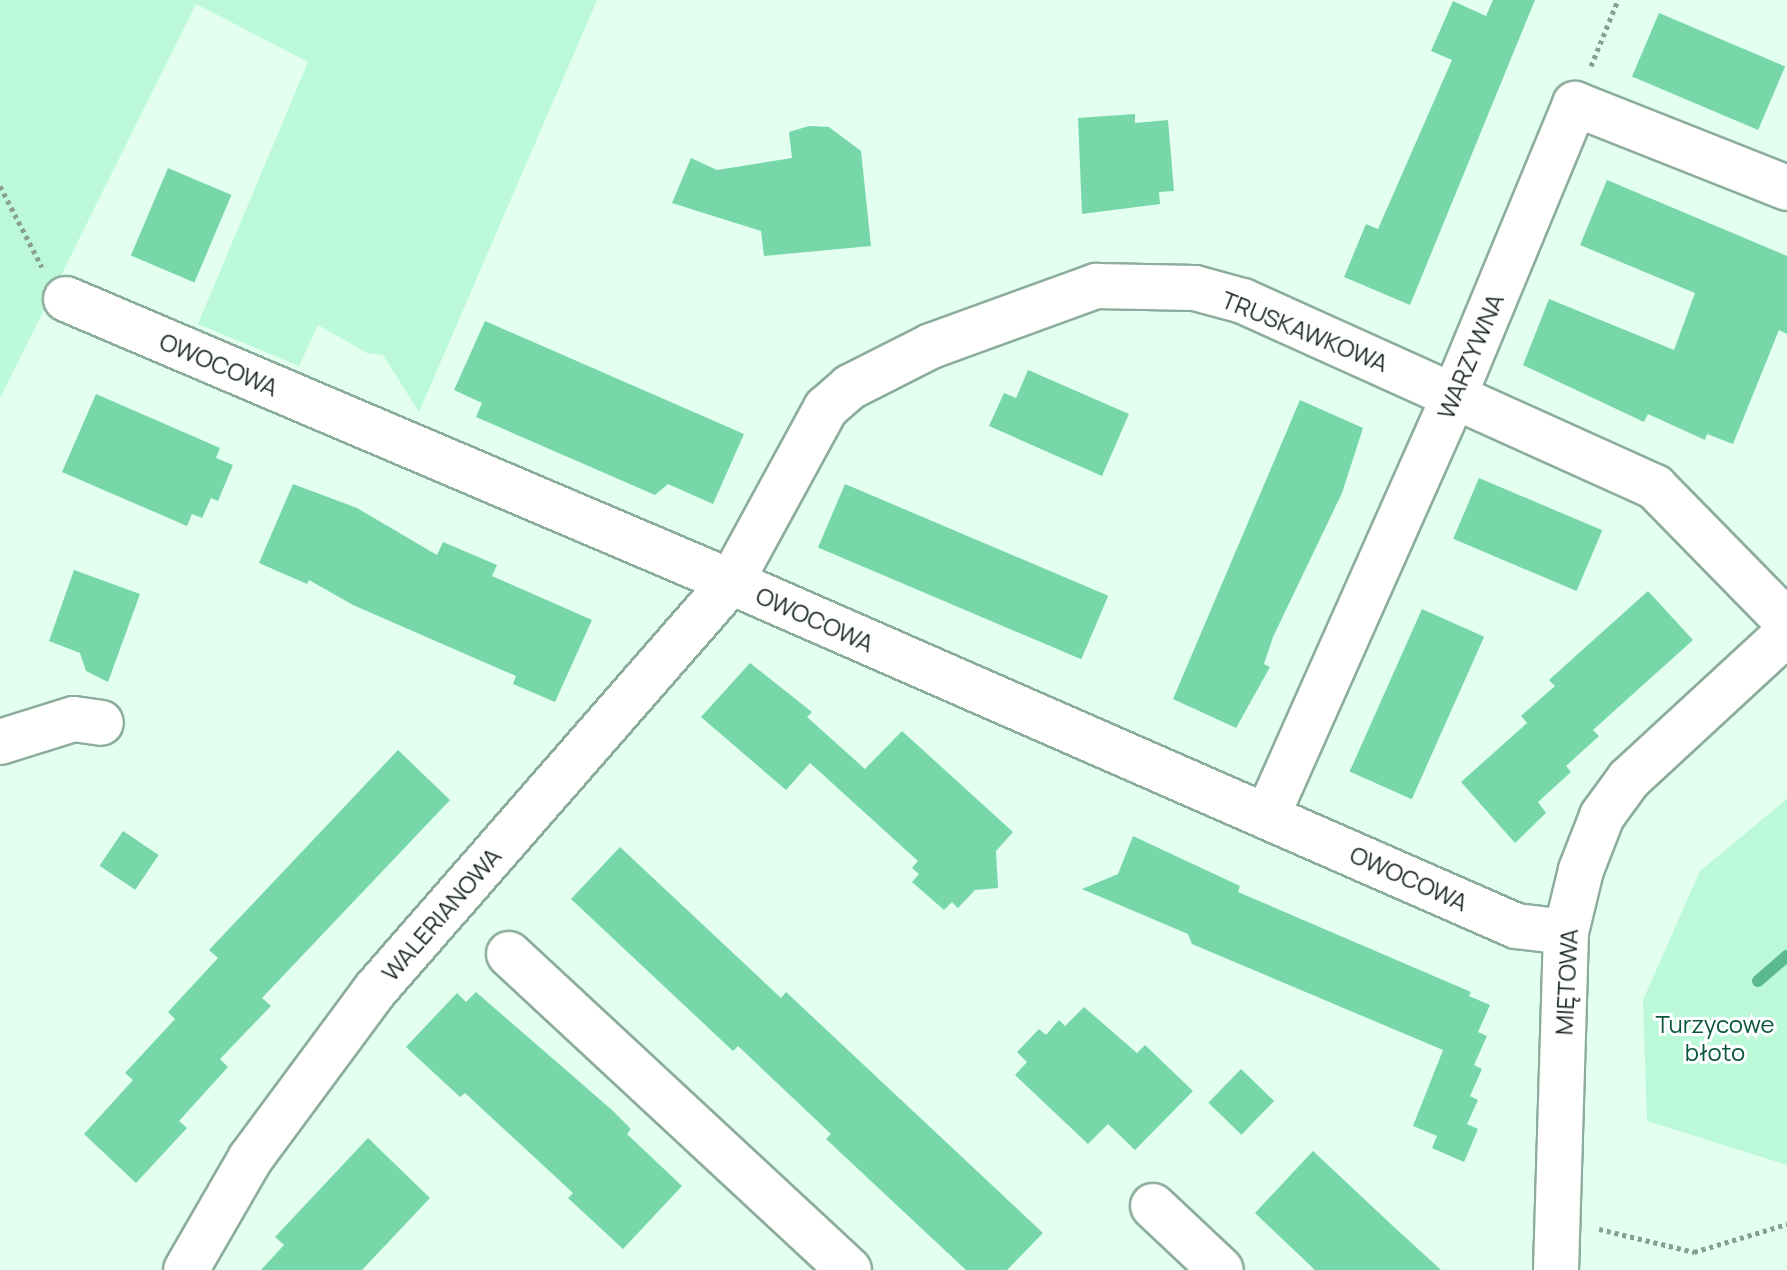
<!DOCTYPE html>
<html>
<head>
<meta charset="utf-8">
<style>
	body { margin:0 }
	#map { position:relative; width:1787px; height:1270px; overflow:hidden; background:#e3fff0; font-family:Manrope,sans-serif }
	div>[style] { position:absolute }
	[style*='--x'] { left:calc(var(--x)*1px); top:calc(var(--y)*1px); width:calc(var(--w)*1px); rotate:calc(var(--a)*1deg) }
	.green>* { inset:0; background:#bbf9d9 }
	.stream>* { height:12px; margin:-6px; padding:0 6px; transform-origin:6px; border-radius:6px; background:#5ab98d }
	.building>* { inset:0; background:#77d7a9; transform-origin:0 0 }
	.path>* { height:5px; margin-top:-2.5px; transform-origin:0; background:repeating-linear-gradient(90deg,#8a9f94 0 4px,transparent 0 8px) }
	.roads { filter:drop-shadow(2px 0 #8dad9c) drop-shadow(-2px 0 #8dad9c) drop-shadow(0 2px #8dad9c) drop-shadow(0 -2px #8dad9c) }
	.street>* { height:44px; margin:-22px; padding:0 22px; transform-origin:22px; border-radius:22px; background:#fff }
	span { translate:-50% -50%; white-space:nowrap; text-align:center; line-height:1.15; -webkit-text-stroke:6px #fff; paint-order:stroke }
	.street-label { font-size:24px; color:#1f2c25 }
	.park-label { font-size:24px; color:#0a573b }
</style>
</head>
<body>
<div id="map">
	<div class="green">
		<div style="clip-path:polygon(0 0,597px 0,419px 412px,383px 355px,367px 353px,318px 325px,299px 366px,198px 324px,308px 62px,196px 4px,0 398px)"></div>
		<div style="clip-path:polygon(1787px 799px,1787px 1165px,1647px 1121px,1643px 1000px,1700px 871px)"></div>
	</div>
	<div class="stream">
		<div style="--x:1758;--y:981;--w:38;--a:-41"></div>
	</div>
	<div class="building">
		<div style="clip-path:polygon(1493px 0,1535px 0,1410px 305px,1344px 277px,1366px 224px,1378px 229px,1452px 60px,1431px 51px,1453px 1px,1486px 16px)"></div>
		<div style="left:1659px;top:13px;width:137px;height:69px;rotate:23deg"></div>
		<div style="clip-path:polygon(1135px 114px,1135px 123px,1168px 120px,1174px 191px,1159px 192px,1160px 204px,1082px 214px,1078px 118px)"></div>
		<div style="clip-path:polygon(809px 126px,829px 127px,861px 151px,871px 246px,764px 256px,761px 231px,672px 203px,691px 158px,717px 170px,792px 158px,789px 132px)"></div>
		<div style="left:168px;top:168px;width:69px;height:95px;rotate:23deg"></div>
		<div style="clip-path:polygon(1607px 180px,1787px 256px,1787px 334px,1779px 330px,1733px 444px,1707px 434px,1705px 440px,1648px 414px,1644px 422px,1523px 365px,1549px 299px,1674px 350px,1695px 293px,1580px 245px)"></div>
		<div style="clip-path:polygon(485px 321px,744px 434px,713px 504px,668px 484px,655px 495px,476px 417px,482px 403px,454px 390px)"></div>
		<div style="clip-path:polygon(1028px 370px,1129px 414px,1102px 476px,989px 426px,1004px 393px,1016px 398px)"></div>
		<div style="clip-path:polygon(96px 394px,220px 448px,216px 458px,233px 465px,218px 501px,211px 498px,202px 518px,192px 514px,187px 526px,62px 472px)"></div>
		<div style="clip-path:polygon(1300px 400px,1363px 428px,1342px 493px,1273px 637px,1264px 664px,1270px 667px,1236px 728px,1173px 699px)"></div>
		<div style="left:1479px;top:478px;width:134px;height:66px;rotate:23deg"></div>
		<div style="clip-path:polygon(293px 484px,357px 508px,437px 555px,443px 542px,497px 565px,492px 576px,592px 620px,555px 702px,513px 684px,516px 676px,353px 605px,309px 580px,307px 584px,259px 563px)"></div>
		<div style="left:845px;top:484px;width:286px;height:69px;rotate:23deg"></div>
		<div style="clip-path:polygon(74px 570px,140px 594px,108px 682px,86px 671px,80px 653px,49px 641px)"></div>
		<div style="clip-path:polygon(1648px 591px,1693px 640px,1593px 730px,1599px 736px,1566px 766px,1571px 772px,1538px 802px,1546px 813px,1515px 843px,1461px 782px,1527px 723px,1521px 716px,1555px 686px,1549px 680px)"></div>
		<div style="left:1422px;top:609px;width:68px;height:178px;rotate:24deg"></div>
		<div style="clip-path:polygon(750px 663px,812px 712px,807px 717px,865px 769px,902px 731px,1013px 832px,996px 851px,998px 888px,975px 890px,958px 908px,952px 902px,944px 910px,912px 882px,919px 874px,912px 868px,918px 861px,810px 763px,786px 790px,701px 717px)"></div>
		<div style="clip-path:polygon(398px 750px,450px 800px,262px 998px,271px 1006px,220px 1059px,228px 1067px,179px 1121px,187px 1128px,136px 1183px,84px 1134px,133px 1080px,125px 1073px,175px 1019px,168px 1012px,218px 958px,209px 950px)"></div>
		<div style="left:123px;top:831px;width:43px;height:42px;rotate:34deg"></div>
		<div style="clip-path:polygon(1133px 836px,1240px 886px,1238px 892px,1471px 992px,1469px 996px,1490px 1005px,1478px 1032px,1487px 1036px,1474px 1065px,1482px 1069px,1470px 1096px,1478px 1100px,1467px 1124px,1478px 1129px,1464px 1162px,1432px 1148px,1437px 1136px,1413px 1126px,1443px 1050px,1192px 944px,1188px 934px,1082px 889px,1118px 874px)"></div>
		<div style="clip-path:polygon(620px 847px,781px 998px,786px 992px,1043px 1233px,1007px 1270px,966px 1270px,826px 1139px,831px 1134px,738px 1046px,733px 1051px,571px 899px)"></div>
		<div style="clip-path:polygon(476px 992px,612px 1110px,631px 1129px,627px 1134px,682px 1186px,623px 1249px,568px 1198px,573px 1193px,465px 1093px,460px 1097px,406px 1047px,457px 993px,466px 1002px)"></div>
		<div style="clip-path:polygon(1084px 1007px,1137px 1053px,1145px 1045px,1193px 1091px,1135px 1150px,1108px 1124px,1088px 1144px,1015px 1075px,1027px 1062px,1017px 1052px,1039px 1029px,1046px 1035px,1059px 1020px,1065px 1026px)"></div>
		<div style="left:1241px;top:1069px;width:46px;height:47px;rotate:44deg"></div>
		<div style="clip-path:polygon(368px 1138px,430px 1198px,362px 1270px,261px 1270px,284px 1245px,275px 1237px)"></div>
		<div style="clip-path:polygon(1313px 1151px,1394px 1227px,1441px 1270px,1315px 1270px,1255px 1213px)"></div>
	</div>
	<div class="path">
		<div style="--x:1591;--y:66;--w:71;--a:-67.8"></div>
		<div style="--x:0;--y:186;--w:91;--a:62.6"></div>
		<div style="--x:1599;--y:1229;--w:98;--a:13.6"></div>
		<div style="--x:1694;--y:1252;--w:97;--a:-16.8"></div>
	</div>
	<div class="roads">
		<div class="street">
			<div style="--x:66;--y:299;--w:723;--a:23.05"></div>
			<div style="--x:731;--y:582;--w:857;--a:23.66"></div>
			<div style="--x:1516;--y:926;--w:50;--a:6.8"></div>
			<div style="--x:0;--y:742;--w:77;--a:-17.3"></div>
			<div style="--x:74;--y:719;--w:27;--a:8"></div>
			<div style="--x:1268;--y:814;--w:460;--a:-66"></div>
			<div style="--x:1455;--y:394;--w:314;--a:-67.5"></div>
			<div style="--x:1575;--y:104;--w:228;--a:21.6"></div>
			<div style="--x:509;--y:954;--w:464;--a:42.9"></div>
			<div style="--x:1153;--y:1206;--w:93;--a:43.3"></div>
			<div style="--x:186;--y:1270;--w:128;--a:-60"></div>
			<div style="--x:250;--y:1159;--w:210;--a:-53.5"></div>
			<div style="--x:375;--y:990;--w:541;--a:-48.89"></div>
			<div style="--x:731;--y:582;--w:198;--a:-61.4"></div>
			<div style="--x:826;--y:408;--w:32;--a:-41"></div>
			<div style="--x:850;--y:387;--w:91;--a:-26.8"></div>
			<div style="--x:931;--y:346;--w:176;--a:-20"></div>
			<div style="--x:1096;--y:286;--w:99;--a:1.2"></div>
			<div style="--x:1195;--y:288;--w:50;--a:15.2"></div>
			<div style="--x:1243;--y:301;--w:452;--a:24.3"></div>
			<div style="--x:1655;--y:487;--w:189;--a:45.6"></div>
			<div style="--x:1556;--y:1270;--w:338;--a:-88.3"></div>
			<div style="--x:1566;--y:932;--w:64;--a:-76.4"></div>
			<div style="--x:1581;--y:870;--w:58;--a:-68.7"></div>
			<div style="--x:1602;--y:816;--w:46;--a:-53.9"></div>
			<div style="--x:1629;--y:779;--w:215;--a:-42.7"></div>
		</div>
	</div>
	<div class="street-label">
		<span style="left:1305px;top:331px;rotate:22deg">TRUSKAWKOWA</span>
		<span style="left:1470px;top:356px;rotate:-67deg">WARZYWNA</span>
		<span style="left:219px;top:364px;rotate:23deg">OWOCOWA</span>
		<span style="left:815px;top:619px;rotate:24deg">OWOCOWA</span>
		<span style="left:1409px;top:878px;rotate:24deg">OWOCOWA</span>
		<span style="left:441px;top:914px;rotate:-49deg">WALERIANOWA</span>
		<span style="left:1566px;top:982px;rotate:-87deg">MIĘTOWA</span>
	</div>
	<div class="park-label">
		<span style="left:1715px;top:1038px">Turzycowe<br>błoto</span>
	</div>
</div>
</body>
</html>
